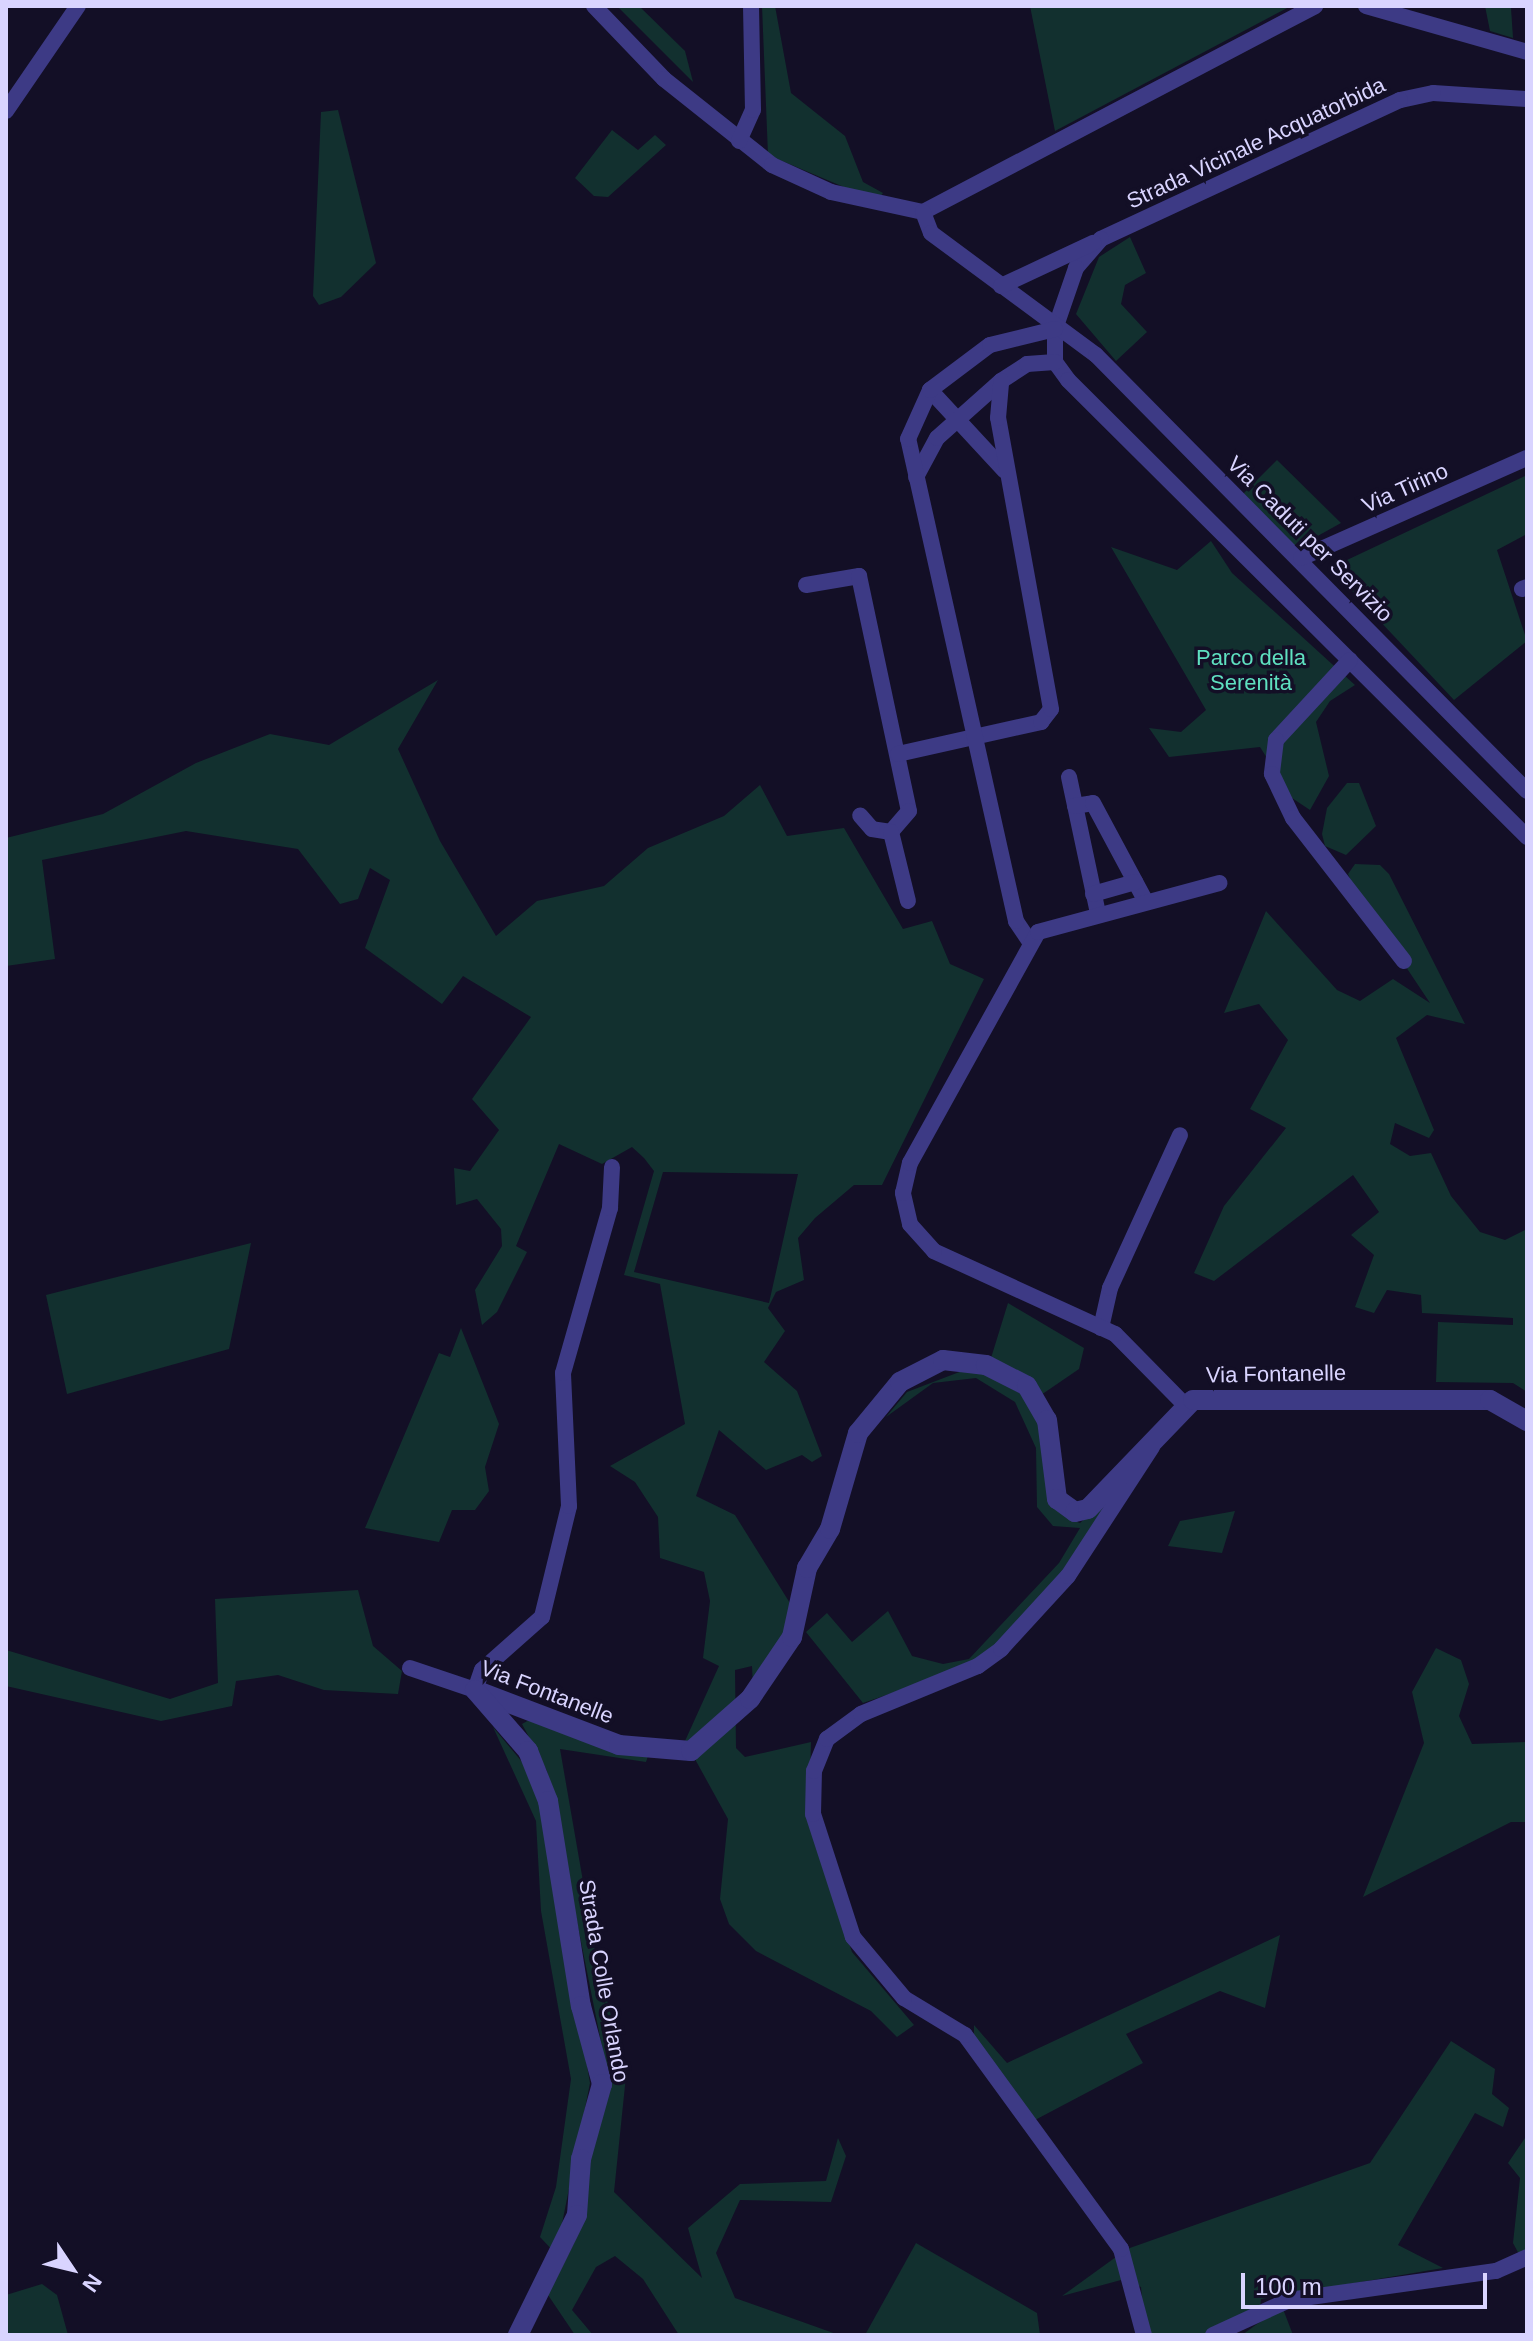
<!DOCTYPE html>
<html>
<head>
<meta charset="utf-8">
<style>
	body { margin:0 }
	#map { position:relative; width:1533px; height:2341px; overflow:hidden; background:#130f26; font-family:Helvetica,sans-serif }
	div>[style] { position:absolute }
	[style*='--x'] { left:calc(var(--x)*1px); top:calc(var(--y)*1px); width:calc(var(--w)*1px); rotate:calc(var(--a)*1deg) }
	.green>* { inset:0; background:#12302f }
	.minor>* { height:16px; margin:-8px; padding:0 8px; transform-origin:8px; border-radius:8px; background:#3d3a85 }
	.tertiary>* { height:20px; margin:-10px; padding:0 10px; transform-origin:10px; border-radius:10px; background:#3d3a85 }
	span { translate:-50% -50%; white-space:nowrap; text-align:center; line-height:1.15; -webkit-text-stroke:7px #130f26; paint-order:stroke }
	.street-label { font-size:22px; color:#d9d4ff }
	.park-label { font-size:22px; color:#5fe0c0 }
	.frame { position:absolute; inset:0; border:8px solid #d9d4ff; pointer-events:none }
	.north { position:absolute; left:32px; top:2229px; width:80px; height:80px; -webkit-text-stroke:6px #130f26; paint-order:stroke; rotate:125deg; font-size:22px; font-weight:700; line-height:32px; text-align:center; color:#d9d4ff }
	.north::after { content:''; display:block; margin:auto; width:28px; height:36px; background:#d9d4ff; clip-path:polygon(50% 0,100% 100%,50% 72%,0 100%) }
	.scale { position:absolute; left:1241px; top:2273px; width:246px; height:36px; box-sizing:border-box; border:4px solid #d9d4ff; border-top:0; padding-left:10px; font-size:24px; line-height:28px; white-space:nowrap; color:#d9d4ff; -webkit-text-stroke:6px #130f26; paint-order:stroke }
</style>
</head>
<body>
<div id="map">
	<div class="green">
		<div style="clip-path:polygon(617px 6px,639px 6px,685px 51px,693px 82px)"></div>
		<div style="clip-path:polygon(762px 6px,775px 6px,791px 93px,845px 136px,863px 182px,883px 193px,877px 201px,768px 155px)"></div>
		<div style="clip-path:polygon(1030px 6px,1291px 6px,1055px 131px)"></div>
		<div style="clip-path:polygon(1485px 6px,1511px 8px,1513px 38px,1490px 31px)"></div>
		<div style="clip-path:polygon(338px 110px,376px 263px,341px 297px,319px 305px,313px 296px,321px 112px)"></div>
		<div style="clip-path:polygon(612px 130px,638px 150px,655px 135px,666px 145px,608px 197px,594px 196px,575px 178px)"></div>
		<div style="clip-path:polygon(1130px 237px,1146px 273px,1125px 285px,1121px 304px,1147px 332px,1116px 361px,1076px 314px,1099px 257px)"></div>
		<div style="clip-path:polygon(1277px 460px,1341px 523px,1296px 548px,1242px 495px)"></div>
		<div style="clip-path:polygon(1525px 476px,1527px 534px,1497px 550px,1527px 641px,1454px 700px,1330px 568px)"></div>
		<div style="clip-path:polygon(1211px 541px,1232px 573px,1355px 685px,1330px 701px,1316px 722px,1329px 776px,1310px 810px,1292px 798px,1260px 747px,1169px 757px,1149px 728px,1181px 732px,1206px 710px,1111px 547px,1177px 570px)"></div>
		<div style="clip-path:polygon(evenodd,438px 680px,398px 749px,440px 841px,496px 936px,537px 901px,604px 886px,648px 848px,724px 816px,760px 785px,787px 836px,844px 828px,903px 929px,932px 921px,950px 964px,984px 979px,882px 1185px,854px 1185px,815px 1218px,798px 1238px,804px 1280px,776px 1292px,768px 1308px,785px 1331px,764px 1362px,797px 1391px,822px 1456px,812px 1462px,802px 1455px,766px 1470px,719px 1430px,696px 1496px,735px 1515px,793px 1608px,790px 1630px,753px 1687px,752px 1666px,735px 1670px,736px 1748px,745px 1757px,811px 1742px,809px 1824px,852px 1952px,914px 2025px,897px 2037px,871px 2011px,756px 1951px,729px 1924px,720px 1899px,728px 1819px,685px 1741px,719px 1666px,703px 1658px,710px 1601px,704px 1572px,660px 1558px,658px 1517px,635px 1482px,610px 1466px,685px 1424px,660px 1284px,624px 1275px,654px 1171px,644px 1158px,632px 1147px,602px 1164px,559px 1144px,516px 1246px,527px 1252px,497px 1312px,482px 1325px,475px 1290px,502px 1246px,501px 1229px,477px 1199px,456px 1205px,454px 1168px,470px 1171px,499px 1130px,472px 1099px,531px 1017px,463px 976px,442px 1004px,365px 948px,390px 880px,370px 868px,358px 899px,340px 904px,298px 849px,186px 831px,42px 860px,55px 959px,6px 966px,6px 838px,103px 814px,196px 763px,270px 734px,329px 745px,438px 680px,663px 1172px,798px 1174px,769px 1303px,634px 1272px,663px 1172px)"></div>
		<div style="clip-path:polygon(1347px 783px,1359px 783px,1376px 826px,1346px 855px,1325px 846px,1322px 834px,1327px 808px)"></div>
		<div style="clip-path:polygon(1355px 864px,1380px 865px,1389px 874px,1465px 1024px,1427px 1015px,1396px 1038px,1434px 1130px,1429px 1138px,1395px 1123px,1390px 1144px,1410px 1156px,1431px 1153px,1451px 1196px,1480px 1232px,1505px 1240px,1527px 1229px,1527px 1392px,1513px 1383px,1436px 1382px,1438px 1322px,1513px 1325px,1513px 1318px,1422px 1313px,1421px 1295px,1387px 1290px,1374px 1313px,1355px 1307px,1374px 1255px,1351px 1235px,1379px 1212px,1353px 1175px,1214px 1281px,1194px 1273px,1224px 1206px,1286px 1128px,1250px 1109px,1288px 1040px,1259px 1004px,1224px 1013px,1266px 911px,1337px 990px,1360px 1001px,1393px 979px,1430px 1003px,1354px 889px,1348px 874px)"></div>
		<div style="clip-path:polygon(251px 1243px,229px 1349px,67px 1394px,46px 1295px)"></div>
		<div style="clip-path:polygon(1008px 1303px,1084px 1348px,1079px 1369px,1041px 1395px,1026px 1375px,991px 1358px)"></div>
		<div style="clip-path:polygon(461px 1328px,499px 1424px,485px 1467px,489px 1491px,475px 1510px,452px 1510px,439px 1542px,365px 1528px,439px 1353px,450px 1357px)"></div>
		<div style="clip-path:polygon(962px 1371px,989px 1374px,1030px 1400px,1069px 1519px,1080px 1523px,1114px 1493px,1038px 1608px,971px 1666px,863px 1703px,806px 1632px,827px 1613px,852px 1642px,888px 1611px,912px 1656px,943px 1664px,969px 1659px,1059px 1563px,1080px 1528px,1053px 1526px,1037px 1507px,1036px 1448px,1015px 1402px,976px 1378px,933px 1383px,886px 1417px,907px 1392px)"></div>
		<div style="clip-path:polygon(1235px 1511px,1222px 1553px,1168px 1546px,1180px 1521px)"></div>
		<div style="clip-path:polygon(358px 1590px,373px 1646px,402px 1671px,398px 1694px,324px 1690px,278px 1675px,236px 1681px,232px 1706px,161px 1721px,6px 1686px,6px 1650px,170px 1699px,218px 1683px,215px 1599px)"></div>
		<div style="clip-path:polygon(1436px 1648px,1461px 1660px,1469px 1684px,1459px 1716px,1472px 1744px,1527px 1742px,1527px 1822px,1511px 1822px,1363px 1897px,1424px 1743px,1412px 1692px)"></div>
		<div style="clip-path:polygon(531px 1719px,648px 1756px,646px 1762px,560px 1749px,596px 1956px,626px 2076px,614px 2192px,702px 2278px,688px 2228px,740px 2184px,826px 2181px,838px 2138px,846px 2156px,831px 2202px,740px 2200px,716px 2253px,735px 2298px,839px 2335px,679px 2335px,643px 2279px,615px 2256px,596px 2267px,572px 2310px,593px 2335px,575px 2335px,548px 2295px,575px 2241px,605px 2062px,547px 1771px,522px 1724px)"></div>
		<div style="clip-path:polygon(493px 1727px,532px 1774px,545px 1821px,590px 2083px,556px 2254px,540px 2237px,556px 2187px,571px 2079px,541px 1911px,536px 1821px)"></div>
		<div style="clip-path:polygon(1280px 1935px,1265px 2008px,1220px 1991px,1126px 2034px,1143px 2063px,1035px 2120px,974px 2039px,974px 2025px,1007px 2063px)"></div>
		<div style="clip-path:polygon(1451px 2041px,1495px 2069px,1492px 2094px,1509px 2108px,1503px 2127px,1475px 2113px,1398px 2245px,1443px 2268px,1261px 2299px,1260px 2310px,1215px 2335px,1145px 2335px,1141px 2287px,1121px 2280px,1062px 2296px,1127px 2249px,1370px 2163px)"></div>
		<div style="clip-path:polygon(1527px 2135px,1527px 2253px,1520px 2256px,1513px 2243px,1520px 2178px,1508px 2163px)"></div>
		<div style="clip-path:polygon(916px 2243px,1037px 2313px,1040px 2335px,865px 2335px)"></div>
		<div style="clip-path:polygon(42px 2284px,57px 2295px,68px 2335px,6px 2335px,6px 2295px)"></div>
		<div style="clip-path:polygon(1283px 2309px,1293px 2335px,1242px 2335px,1257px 2324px)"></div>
	</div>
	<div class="minor">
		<div style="--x:594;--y:6;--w:101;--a:46.2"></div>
		<div style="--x:664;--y:79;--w:138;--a:38.5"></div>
		<div style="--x:772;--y:165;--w:65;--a:24.6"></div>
		<div style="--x:831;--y:192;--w:94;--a:12.3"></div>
		<div style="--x:923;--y:212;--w:443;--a:-27.7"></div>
		<div style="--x:1366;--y:6;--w:167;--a:15.9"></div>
		<div style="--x:1527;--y:99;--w:94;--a:-176.3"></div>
		<div style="--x:1433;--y:93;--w:34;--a:168"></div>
		<div style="--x:1400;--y:100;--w:330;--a:155.1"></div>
		<div style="--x:1101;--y:239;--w:38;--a:131"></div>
		<div style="--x:1076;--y:268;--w:65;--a:109"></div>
		<div style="--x:1055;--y:329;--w:33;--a:90"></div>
		<div style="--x:1055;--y:362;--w:22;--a:54"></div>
		<div style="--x:1068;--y:380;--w:648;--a:44.87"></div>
		<div style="--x:6;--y:111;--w:127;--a:-55.6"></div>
		<div style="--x:739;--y:141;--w:34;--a:-66"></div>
		<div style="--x:753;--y:110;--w:104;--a:-91.1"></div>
		<div style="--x:923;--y:212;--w:22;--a:69"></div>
		<div style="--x:931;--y:233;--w:205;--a:36.5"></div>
		<div style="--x:1096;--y:355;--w:613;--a:45.33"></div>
		<div style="--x:1001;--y:286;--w:102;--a:-25.1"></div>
		<div style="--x:930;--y:390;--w:110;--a:47.2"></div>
		<div style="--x:916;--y:477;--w:44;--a:-61.7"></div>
		<div style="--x:937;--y:438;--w:86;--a:-41.7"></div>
		<div style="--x:1001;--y:381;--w:31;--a:-33"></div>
		<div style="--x:1027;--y:364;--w:28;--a:-4"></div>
		<div style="--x:1301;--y:558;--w:247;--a:-23.9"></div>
		<div style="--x:806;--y:585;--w:54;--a:-9.6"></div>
		<div style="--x:859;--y:576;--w:240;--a:78"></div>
		<div style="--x:909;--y:811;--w:28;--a:131"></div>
		<div style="--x:891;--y:832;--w:19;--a:-171"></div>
		<div style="--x:872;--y:829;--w:18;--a:-131"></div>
		<div style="--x:1522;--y:589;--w:5;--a:-22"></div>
		<div style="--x:1350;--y:660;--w:109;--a:132.8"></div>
		<div style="--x:1276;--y:740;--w:34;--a:97"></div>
		<div style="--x:1272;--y:774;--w:49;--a:64.5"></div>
		<div style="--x:1293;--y:818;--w:181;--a:52.2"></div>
		<div style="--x:898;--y:754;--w:147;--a:-12.6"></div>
		<div style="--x:1041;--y:722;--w:16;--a:-52"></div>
		<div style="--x:1051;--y:709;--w:296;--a:-100.3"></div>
		<div style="--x:998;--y:418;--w:37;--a:-85"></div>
		<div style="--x:1069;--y:777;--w:140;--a:78"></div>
		<div style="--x:1075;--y:806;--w:18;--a:-9"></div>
		<div style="--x:1093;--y:803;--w:112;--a:61.8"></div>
		<div style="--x:891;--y:832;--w:71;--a:76.2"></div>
		<div style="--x:1093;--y:894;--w:44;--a:-15.9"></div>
		<div style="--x:1030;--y:942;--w:25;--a:-124"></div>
		<div style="--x:1016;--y:921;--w:494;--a:-102.6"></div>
		<div style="--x:908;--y:439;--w:54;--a:-65.8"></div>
		<div style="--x:930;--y:390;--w:75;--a:-36.9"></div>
		<div style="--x:990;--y:345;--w:67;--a:-13.8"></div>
		<div style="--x:1101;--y:1328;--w:41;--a:-77.3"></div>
		<div style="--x:1110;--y:1288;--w:168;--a:-65.4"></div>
		<div style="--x:1184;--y:1404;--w:98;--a:-134.6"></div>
		<div style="--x:1115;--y:1334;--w:199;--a:-155.4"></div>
		<div style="--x:934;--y:1251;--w:36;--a:-132"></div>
		<div style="--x:910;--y:1224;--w:32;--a:-103"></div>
		<div style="--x:903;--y:1193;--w:31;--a:-77"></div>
		<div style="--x:910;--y:1163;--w:264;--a:-61"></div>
		<div style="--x:1038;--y:932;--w:188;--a:-15.1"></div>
		<div style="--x:410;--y:1668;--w:69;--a:18.7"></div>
		<div style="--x:475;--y:1690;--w:21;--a:-71"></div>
		<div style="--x:482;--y:1670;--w:80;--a:-41.5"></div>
		<div style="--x:542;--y:1617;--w:114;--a:-76.3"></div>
		<div style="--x:569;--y:1506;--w:133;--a:-92.6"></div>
		<div style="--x:563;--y:1373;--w:172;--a:-74.1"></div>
		<div style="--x:610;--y:1208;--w:41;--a:-87.2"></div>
		<div style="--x:1144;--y:2335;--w:89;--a:-105"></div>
		<div style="--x:1121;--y:2249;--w:265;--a:-126.1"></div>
		<div style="--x:965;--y:2035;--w:71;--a:-148.8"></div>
		<div style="--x:904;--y:1998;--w:80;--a:-129.9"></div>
		<div style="--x:853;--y:1937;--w:129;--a:-108"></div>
		<div style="--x:813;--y:1814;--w:43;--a:-88.7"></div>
		<div style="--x:814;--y:1771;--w:35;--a:-68"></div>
		<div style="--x:827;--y:1739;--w:42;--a:-36.3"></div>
		<div style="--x:861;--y:1714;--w:126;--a:-22.3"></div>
		<div style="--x:978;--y:1666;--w:29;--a:-36"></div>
		<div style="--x:1001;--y:1649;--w:99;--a:-47.5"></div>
		<div style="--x:1068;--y:1576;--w:154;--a:-56.9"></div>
		<div style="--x:1213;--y:2335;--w:84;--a:-24.7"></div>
		<div style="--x:1289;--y:2300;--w:209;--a:-8"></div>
		<div style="--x:1496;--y:2271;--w:34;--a:-24"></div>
	</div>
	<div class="tertiary">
		<div style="--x:475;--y:1690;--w:154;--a:20.9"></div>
		<div style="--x:619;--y:1745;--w:72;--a:4.8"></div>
		<div style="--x:691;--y:1751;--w:79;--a:-41.4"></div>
		<div style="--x:750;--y:1699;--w:75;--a:-55.9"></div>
		<div style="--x:792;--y:1637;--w:71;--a:-77.7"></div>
		<div style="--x:807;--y:1568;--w:45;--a:-59.5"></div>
		<div style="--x:830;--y:1529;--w:100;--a:-73.7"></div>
		<div style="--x:858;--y:1433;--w:66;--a:-50.5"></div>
		<div style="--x:900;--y:1382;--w:48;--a:-27.1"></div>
		<div style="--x:943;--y:1360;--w:43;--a:6.6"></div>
		<div style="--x:986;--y:1365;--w:46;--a:27.1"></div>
		<div style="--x:1027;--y:1386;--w:39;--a:60"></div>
		<div style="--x:1047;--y:1420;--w:80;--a:82.8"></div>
		<div style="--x:1057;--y:1499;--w:22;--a:36"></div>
		<div style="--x:1075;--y:1512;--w:13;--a:-13"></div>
		<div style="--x:1088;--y:1509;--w:151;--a:-46.1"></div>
		<div style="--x:1193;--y:1400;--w:297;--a:0"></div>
		<div style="--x:1490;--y:1400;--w:43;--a:29.6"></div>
		<div style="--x:475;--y:1690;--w:81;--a:49"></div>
		<div style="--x:528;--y:1751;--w:54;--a:68.2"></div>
		<div style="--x:548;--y:1801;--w:208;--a:80.9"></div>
		<div style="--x:581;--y:2006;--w:81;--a:74.9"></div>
		<div style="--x:602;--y:2084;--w:78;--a:105.6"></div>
		<div style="--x:581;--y:2159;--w:56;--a:94.1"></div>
		<div style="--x:577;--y:2215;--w:134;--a:116.2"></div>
	</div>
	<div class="street-label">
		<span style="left:1256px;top:143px;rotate:-25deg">Strada Vicinale Acquatorbida</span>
		<span style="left:1405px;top:488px;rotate:-24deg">Via Tirino</span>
		<span style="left:1310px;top:539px;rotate:45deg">Via Caduti per Servizio</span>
		<span style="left:1276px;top:1374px;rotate:-1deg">Via Fontanelle</span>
		<span style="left:547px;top:1692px;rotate:21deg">Via Fontanelle</span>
		<span style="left:604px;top:1981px;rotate:80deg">Strada Colle Orlando</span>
	</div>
	<div class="park-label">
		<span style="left:1251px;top:670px">Parco della<br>Serenità</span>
	</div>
	<div class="frame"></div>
	<div class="north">N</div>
	<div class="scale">100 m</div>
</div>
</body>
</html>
